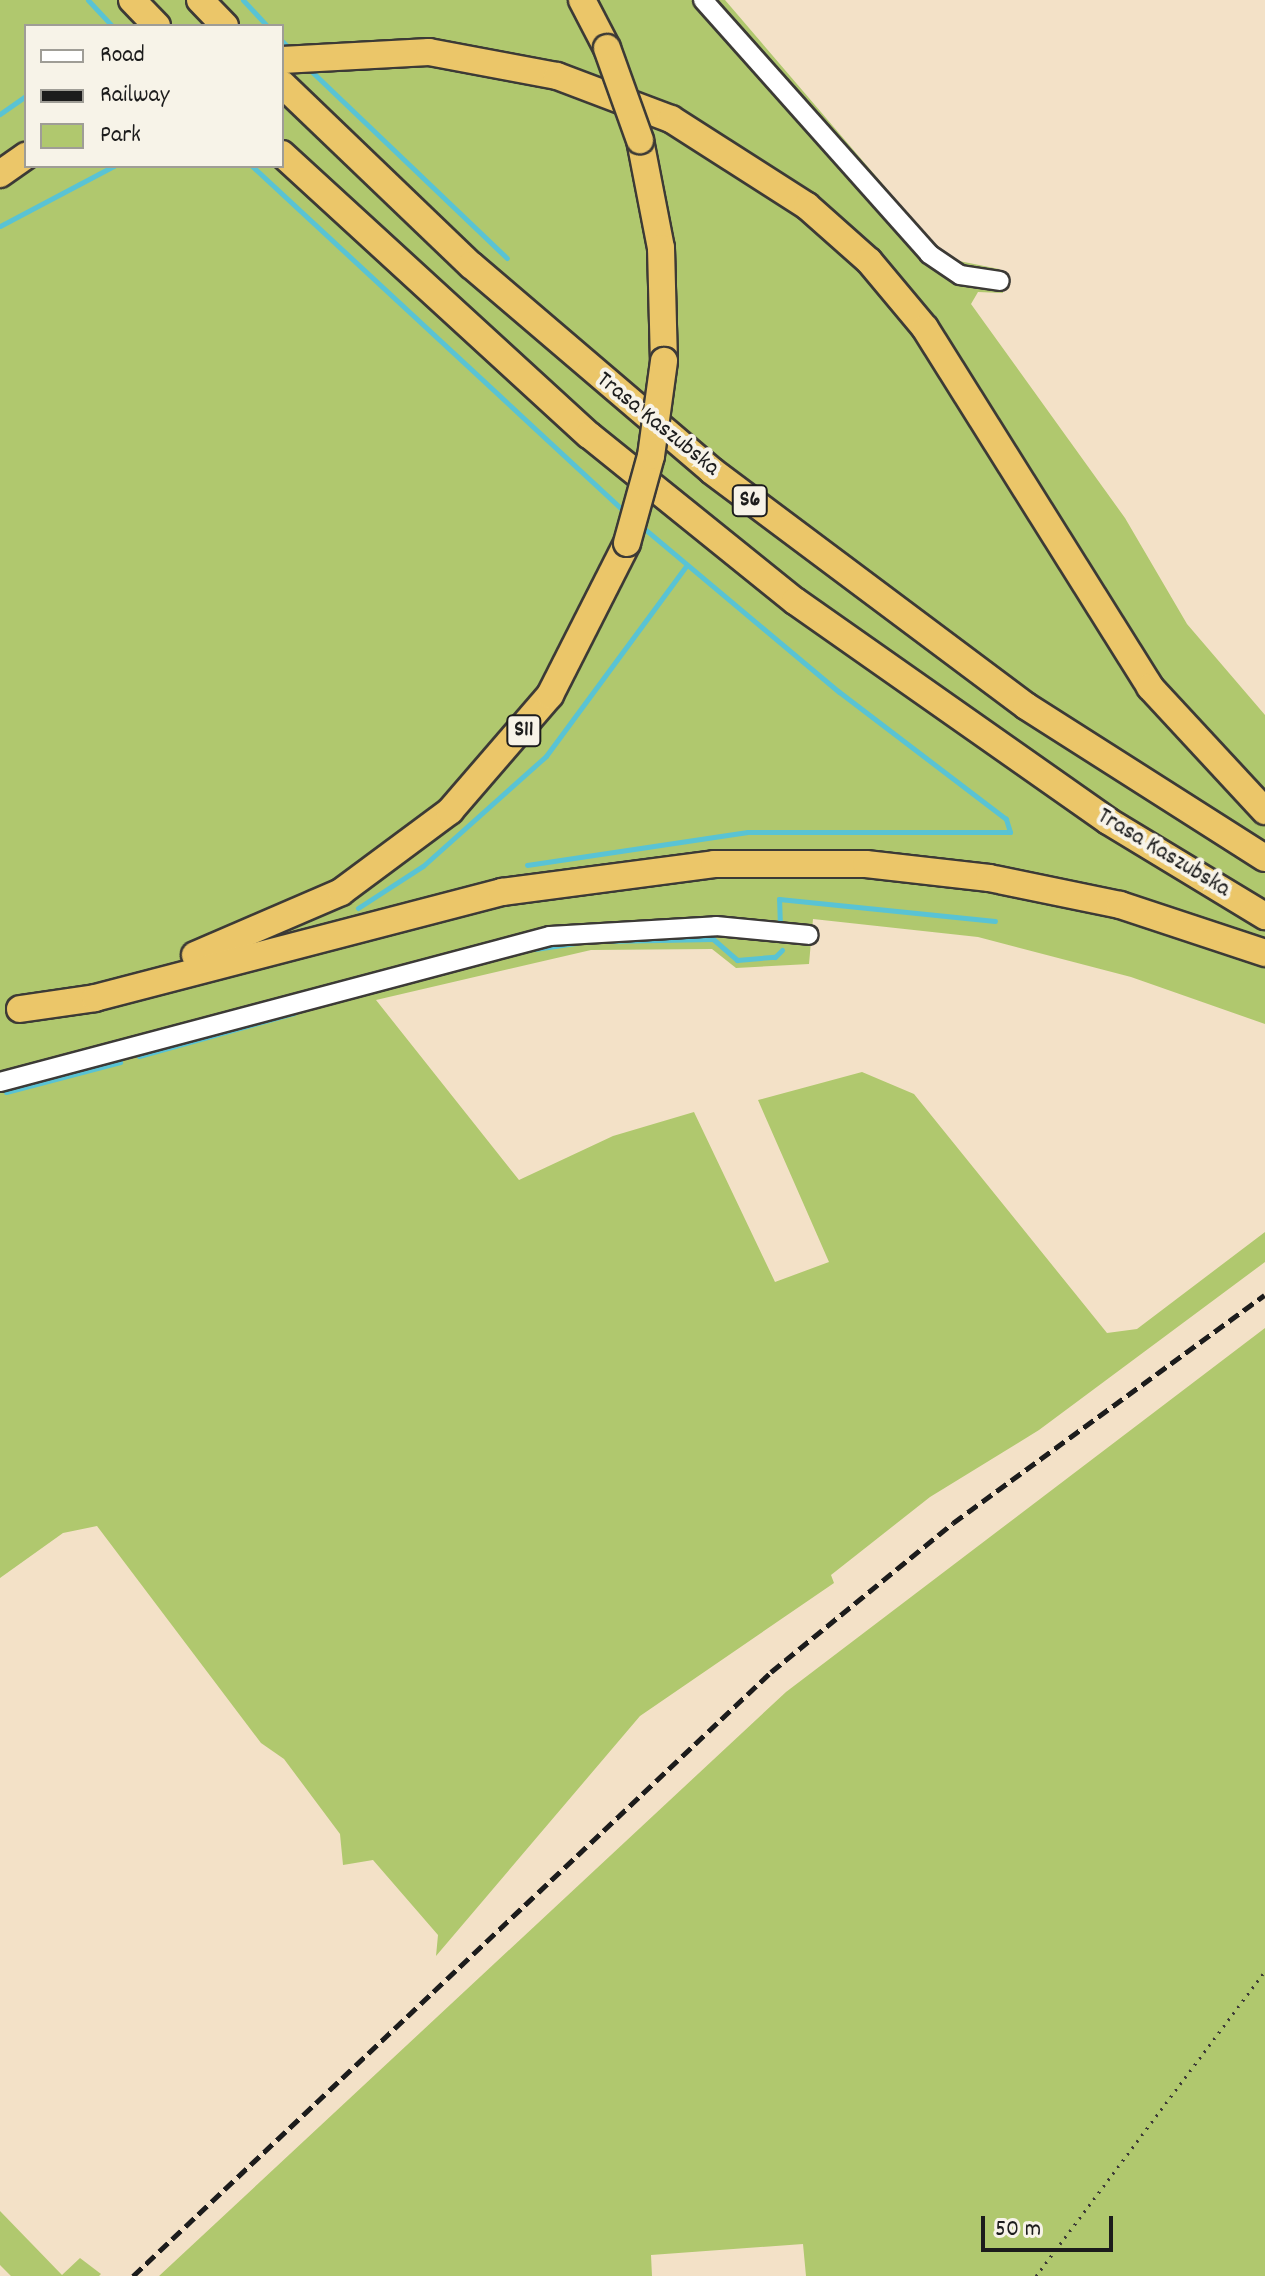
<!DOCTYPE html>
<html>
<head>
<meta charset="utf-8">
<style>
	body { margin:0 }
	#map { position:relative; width:1265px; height:2276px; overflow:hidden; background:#f3e1c7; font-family:Dekko,sans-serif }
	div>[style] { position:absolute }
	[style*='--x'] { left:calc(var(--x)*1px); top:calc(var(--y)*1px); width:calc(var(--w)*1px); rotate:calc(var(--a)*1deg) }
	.green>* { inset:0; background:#b0c86e }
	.stream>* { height:5px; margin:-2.5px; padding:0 2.5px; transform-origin:2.5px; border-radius:2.5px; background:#59c3d4 }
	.path>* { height:3px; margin-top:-1.5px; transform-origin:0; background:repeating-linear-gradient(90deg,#3c3a36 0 2px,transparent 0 8px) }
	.roads { filter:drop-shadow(2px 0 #3c3a36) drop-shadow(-2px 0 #3c3a36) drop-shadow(0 2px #3c3a36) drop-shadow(0 -2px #3c3a36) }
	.minor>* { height:18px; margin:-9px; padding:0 9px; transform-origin:9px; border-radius:9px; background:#fff }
	.highway>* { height:26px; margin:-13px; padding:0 13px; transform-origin:13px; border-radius:13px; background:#ebc669 }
	.rail>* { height:5px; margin-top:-2.5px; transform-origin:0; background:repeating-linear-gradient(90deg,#1c1c1c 0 12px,transparent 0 18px) }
	.bridges { filter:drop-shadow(2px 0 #3c3a36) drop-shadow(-2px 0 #3c3a36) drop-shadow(0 2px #3c3a36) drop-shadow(0 -2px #3c3a36) }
	.highway-bridge>* { height:26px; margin:-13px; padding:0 13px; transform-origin:13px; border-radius:13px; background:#ebc669 }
	span { translate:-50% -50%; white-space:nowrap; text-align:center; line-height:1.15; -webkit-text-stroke:8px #f7f3e8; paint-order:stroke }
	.shield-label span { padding:2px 6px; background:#f7f3e8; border:2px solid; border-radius:6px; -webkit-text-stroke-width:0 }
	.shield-label { font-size:22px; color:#1c1c1c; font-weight:700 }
	.street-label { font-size:24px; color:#1c1c1c }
	.legend { position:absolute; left:24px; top:24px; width:260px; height:144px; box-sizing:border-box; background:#f7f3e8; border:2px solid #9f9d96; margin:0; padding:10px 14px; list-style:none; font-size:24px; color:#1c1c1c }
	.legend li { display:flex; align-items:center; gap:16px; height:40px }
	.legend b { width:40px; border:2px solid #9f9d96 }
	.scale { position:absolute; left:981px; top:2216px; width:132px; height:36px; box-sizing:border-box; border:4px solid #1c1c1c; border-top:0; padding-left:10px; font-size:24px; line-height:28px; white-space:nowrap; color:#1c1c1c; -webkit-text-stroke:6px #f7f3e8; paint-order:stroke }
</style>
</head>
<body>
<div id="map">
	<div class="green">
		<div style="clip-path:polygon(evenodd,0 0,725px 0,934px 244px,959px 261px,999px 269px,1003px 293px,978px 292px,971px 304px,1125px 518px,1187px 624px,1265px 715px,1265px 1024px,1131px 977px,978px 937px,813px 919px,809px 964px,736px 968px,712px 949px,591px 950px,376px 1000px,519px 1180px,613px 1136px,694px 1112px,775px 1282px,829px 1262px,758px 1100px,862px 1072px,914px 1094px,1107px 1333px,1137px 1329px,1265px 1232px,1265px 1262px,1039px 1430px,930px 1497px,831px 1575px,834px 1583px,640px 1716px,436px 1956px,438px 1935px,373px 1860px,343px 1865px,340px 1834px,284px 1759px,261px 1743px,97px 1526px,63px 1533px,0 1578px,0 0,26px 26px,282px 26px,282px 166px,26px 166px,26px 26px)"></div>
		<div style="clip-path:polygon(1265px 1328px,1265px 2276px,806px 2276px,803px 2244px,651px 2255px,652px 2276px,159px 2276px,786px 1692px)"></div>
		<div style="clip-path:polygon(0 2211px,62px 2275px,80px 2258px,101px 2274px,99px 2276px,11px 2276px,0 2265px)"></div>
	</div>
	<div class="stream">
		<div style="--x:88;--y:0;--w:35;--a:47"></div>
		<div style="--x:243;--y:0;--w:35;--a:47"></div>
		<div style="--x:282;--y:41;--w:11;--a:45"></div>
		<div style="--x:308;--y:68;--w:275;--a:43.7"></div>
		<div style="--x:0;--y:114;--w:32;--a:-35"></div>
		<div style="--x:252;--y:166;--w:510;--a:42.86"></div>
		<div style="--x:0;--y:226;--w:129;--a:-27.8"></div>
		<div style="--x:527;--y:865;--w:223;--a:-8.5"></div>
		<div style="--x:748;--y:832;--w:262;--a:0"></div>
		<div style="--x:1010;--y:832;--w:14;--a:-107"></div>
		<div style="--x:1006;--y:819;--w:210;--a:-142.7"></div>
		<div style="--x:839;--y:692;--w:260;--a:-140"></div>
		<div style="--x:358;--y:908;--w:77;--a:-32.9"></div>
		<div style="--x:423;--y:866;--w:165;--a:-41.8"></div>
		<div style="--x:546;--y:756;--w:236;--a:-53.6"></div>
		<div style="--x:780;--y:926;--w:27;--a:-92"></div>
		<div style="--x:779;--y:899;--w:217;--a:5.8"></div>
		<div style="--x:606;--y:941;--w:107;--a:-1.1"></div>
		<div style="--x:713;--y:939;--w:32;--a:41"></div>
		<div style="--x:737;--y:960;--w:38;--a:-5"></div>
		<div style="--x:775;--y:957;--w:10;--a:-45"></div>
		<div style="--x:535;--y:949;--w:41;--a:-8.3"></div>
		<div style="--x:139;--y:1056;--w:161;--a:-15.5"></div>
		<div style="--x:6;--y:1092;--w:118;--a:-14.7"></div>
	</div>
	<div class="path">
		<div style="--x:1036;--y:2276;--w:381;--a:-53.1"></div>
	</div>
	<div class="roads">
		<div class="minor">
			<div style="--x:703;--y:0;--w:340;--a:48.3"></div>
			<div style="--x:929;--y:254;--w:37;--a:34"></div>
			<div style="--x:960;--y:275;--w:40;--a:8.5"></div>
			<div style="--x:0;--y:1082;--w:569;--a:-14.87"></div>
			<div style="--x:550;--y:936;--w:166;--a:-3.4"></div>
			<div style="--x:716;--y:926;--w:93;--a:5.5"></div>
		</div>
		<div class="highway">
			<div style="--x:132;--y:0;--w:36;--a:46"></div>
			<div style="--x:200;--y:0;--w:36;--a:46"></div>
			<div style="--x:582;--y:0;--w:54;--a:62.5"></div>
			<div style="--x:282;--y:60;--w:147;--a:-3.1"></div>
			<div style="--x:429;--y:52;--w:130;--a:10.6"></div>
			<div style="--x:557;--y:76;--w:122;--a:20.7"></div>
			<div style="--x:671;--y:119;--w:161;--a:32.6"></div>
			<div style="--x:807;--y:206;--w:83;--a:41.6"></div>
			<div style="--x:869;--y:261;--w:87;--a:50.1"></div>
			<div style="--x:925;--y:328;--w:424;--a:57.9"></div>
			<div style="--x:1150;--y:687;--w:169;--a:47.2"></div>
			<div style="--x:282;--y:84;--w:262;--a:43.8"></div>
			<div style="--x:471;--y:265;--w:317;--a:40.5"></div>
			<div style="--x:712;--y:471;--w:392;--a:36.8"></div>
			<div style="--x:1026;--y:706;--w:283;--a:32.5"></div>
			<div style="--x:640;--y:140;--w:110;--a:79"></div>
			<div style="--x:661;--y:248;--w:113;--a:88.5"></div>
			<div style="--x:282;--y:154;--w:416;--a:42.5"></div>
			<div style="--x:589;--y:435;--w:265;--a:38.9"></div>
			<div style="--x:795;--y:601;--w:383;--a:35.1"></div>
			<div style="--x:1108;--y:821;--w:184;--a:31.2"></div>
			<div style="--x:0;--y:174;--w:32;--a:-35"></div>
			<div style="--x:195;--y:955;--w:159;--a:-23.3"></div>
			<div style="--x:341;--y:892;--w:136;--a:-36.6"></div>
			<div style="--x:450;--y:811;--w:153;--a:-49.2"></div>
			<div style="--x:550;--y:695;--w:170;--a:-63.1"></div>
			<div style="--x:20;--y:1009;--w:76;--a:-8.3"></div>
			<div style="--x:95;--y:998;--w:421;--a:-14.6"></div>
			<div style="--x:502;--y:892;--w:214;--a:-7.5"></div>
			<div style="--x:714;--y:864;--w:152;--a:0"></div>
			<div style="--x:866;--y:864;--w:124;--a:6.5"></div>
			<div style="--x:989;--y:878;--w:134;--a:11.6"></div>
			<div style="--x:1120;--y:905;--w:153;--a:18.3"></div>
		</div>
	</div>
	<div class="rail">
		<div style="--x:133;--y:2276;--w:879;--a:-43.43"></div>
		<div style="--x:771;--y:1672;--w:235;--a:-39.3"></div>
		<div style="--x:953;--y:1523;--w:386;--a:-36.2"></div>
	</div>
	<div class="bridges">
		<div class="highway-bridge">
			<div style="--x:607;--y:48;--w:98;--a:70.3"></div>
			<div style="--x:627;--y:543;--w:90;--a:-74.6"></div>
			<div style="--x:651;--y:456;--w:96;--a:-82.2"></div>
		</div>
	</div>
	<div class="shield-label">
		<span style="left:750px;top:501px">S6</span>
		<span style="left:524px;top:731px">S11</span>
	</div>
	<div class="street-label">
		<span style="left:657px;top:425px;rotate:39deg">Trasa Kaszubska</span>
		<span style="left:1163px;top:854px;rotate:31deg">Trasa Kaszubska</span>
	</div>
	<ul class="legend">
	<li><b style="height:10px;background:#fff"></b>Road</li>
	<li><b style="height:10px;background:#1c1c1c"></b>Railway</li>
	<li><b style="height:22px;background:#b0c86e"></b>Park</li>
	</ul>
	<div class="scale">50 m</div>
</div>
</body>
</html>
